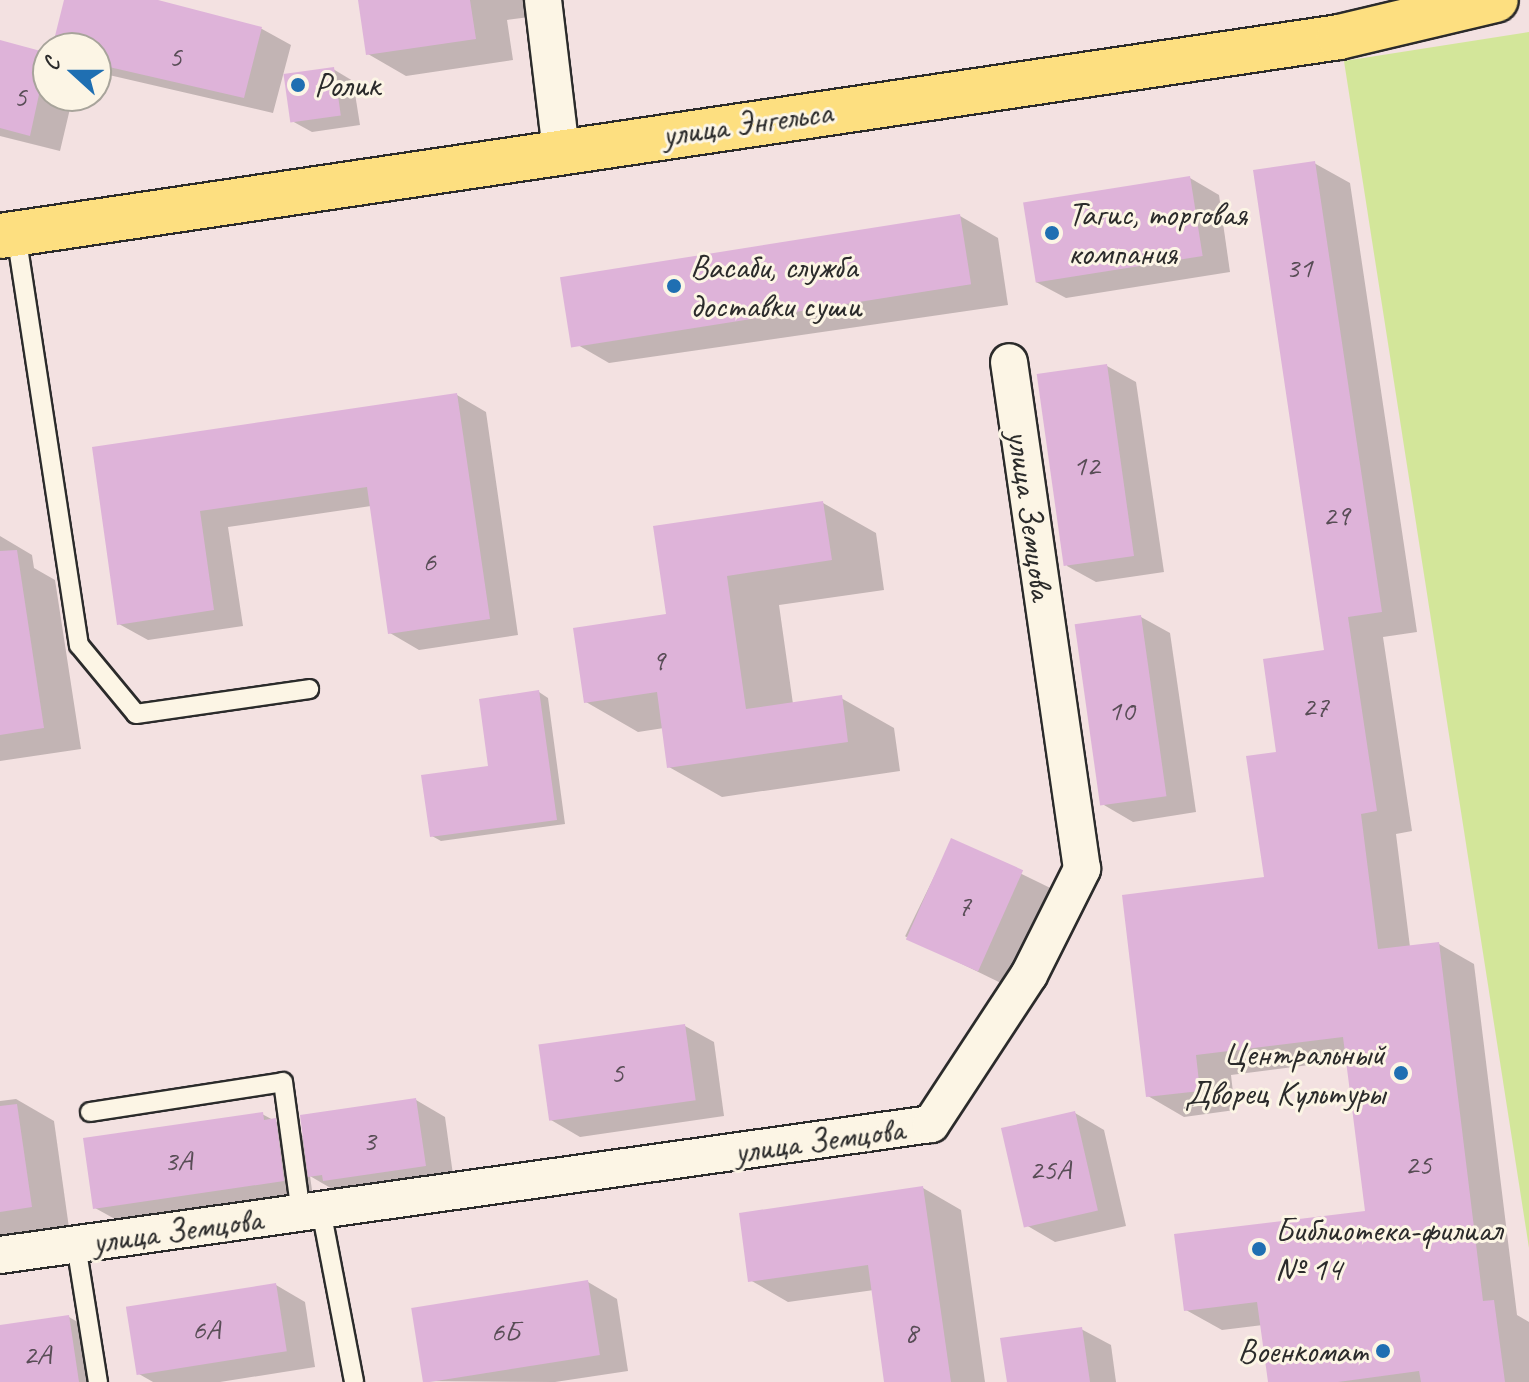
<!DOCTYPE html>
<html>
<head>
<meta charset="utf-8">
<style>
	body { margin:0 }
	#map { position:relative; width:1529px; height:1382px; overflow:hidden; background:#f3e1e1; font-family:Caveat,sans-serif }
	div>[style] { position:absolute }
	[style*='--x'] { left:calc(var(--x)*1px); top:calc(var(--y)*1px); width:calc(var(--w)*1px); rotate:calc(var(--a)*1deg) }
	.green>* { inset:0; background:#d3e69a }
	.shadow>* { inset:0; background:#0003; transform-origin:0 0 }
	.building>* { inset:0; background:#deb3d9; transform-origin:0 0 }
	.roads { filter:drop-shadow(2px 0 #2b2b2b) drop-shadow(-2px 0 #2b2b2b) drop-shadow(0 2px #2b2b2b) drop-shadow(0 -2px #2b2b2b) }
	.lane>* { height:18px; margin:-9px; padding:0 9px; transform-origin:9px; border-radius:9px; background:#fcf5e5 }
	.street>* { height:36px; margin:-18px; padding:0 18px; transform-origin:18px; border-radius:18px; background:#fcf5e5 }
	.primary>* { height:44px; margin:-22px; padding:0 22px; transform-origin:22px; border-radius:22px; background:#fddf80 }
	.dots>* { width:22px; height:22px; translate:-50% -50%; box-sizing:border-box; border:4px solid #fcf5e5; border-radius:50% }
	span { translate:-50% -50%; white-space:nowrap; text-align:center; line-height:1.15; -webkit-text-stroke:6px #fcf5e5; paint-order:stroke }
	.number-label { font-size:30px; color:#584d56 }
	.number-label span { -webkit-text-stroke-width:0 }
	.poi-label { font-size:34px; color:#2b2b2b }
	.left { translate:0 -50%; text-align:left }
	.right { translate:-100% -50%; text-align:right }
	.street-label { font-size:34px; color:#2b2b2b }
	.north { position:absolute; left:32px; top:32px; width:80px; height:80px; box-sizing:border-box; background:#fcf5e5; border:2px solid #a8a49b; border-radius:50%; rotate:291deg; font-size:22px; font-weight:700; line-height:32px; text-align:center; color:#2b2b2b }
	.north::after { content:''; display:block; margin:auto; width:28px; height:36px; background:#1f6fb2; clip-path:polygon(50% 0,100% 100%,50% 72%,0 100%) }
</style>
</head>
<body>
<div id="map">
	<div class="green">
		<div style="clip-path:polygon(1529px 32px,1529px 1248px,1344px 61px)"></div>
	</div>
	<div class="shadow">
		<div style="clip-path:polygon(66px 0,150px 0,262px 29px,291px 45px,273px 113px,96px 72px,96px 48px,54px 48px)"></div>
		<div style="clip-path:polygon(360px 0,543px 0,545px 15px,507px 20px,513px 60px,406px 76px,368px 54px)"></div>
		<div style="clip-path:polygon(0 42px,48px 55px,48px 96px,73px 96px,60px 151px,0 136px)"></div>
		<div style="clip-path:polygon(333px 69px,353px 81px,360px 125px,312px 132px,292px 121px)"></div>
		<div style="clip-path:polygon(1314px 163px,1350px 183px,1417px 632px,1383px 637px,1412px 831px,1396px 834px,1410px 947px,1439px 944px,1474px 964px,1517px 1315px,1529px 1322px,1529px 1382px,1270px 1382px,1263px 1325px,1222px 1330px,1186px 1310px,1367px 1212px,1348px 1060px,1231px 1075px,1235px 1110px,1184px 1117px,1148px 1096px,1266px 879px,1278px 753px,1326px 652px)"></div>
		<div style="clip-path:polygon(1190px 178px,1219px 195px,1230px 272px,1066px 298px,1036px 282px)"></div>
		<div style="clip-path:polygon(960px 216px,998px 238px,1008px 305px,609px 363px,571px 341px)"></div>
		<div style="clip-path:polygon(1107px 366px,1136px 382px,1164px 572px,1096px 582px,1067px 566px)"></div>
		<div style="clip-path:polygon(457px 395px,486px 412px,518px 635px,419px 650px,390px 633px,371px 506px,228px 527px,243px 626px,148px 640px,119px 624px,94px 449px)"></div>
		<div style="clip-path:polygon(823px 503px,876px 533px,884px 590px,779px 605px,793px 704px,841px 698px,894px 728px,900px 771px,722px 797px,669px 767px,664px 728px,638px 732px,586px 702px,668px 616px)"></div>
		<div style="clip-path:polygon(0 536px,32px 555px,34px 568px,55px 580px,81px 749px,0 761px)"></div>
		<div style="clip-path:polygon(1141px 617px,1170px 633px,1196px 812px,1133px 822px,1104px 805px)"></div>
		<div style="clip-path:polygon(539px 692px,548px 698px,565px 824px,441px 841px,432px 836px,490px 767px)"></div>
		<div style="left:952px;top:840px;width:110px;height:107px;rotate:26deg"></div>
		<div style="clip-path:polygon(685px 1026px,714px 1042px,724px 1116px,580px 1137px,551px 1120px)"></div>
		<div style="clip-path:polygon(16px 1099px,54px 1121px,69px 1228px,0 1239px,0 1101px)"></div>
		<div style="clip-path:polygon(416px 1100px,445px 1117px,454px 1182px,339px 1193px,310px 1176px,313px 1197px,124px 1224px,95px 1208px,262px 1114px,305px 1137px)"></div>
		<div style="clip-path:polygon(1075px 1113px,1104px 1130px,1126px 1226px,1055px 1242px,1026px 1225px)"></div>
		<div style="clip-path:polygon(923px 1188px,961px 1210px,985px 1382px,886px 1382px,874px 1290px,788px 1302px,750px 1280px)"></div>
		<div style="clip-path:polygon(588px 1282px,617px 1299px,628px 1371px,555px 1382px,424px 1381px)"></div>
		<div style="clip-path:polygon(276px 1285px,305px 1302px,315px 1367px,220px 1382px,153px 1382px,139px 1374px)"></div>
		<div style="clip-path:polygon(69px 1317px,98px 1334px,105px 1382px,0 1382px,0 1327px)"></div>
		<div style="clip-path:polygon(1081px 1329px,1111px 1345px,1116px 1382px,1009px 1382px)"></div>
	</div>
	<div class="building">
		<div style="clip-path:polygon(64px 0,158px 0,262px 27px,244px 98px,96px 64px,96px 48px,52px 48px)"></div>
		<div style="clip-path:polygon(358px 0,470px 0,476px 39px,366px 55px)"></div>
		<div style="clip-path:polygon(0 40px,48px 53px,30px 136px,0 128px)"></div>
		<div style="left:334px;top:67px;width:49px;height:51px;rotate:82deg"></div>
		<div style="clip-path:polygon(1315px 161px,1382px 612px,1348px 617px,1377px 811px,1361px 814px,1378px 949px,1439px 942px,1483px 1301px,1494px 1300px,1505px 1382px,1421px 1382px,1419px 1371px,1338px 1382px,1268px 1382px,1257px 1302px,1184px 1311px,1174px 1234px,1365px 1211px,1343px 1037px,1196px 1055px,1200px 1091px,1146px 1097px,1122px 895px,1264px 877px,1246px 756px,1276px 752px,1263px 659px,1324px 650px,1253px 170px)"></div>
		<div style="left:1190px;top:176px;width:81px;height:169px;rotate:81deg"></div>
		<div style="left:960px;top:214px;width:71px;height:405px;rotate:81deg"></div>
		<div style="left:1107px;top:364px;width:194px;height:71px;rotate:82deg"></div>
		<div style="clip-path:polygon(457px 393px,490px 619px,388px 634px,367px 487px,200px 511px,214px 610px,117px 625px,92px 447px)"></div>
		<div style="clip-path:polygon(823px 501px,832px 560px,727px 576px,746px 709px,842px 695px,848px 742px,667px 768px,657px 692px,584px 703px,573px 628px,666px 614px,653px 526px)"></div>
		<div style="clip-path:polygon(17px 550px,44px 728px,0 735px,0 551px)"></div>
		<div style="left:1141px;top:615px;width:183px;height:67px;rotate:82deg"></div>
		<div style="clip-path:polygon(539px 690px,557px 820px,430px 837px,421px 775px,488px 766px,479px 699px)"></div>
		<div style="left:951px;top:838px;width:79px;height:111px;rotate:24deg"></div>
		<div style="left:685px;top:1024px;width:77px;height:148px;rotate:82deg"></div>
		<div style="clip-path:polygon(416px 1098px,426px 1166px,323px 1181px,322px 1175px,308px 1177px,300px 1115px)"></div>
		<div style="clip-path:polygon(17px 1104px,32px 1207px,0 1212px,0 1106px)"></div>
		<div style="left:1075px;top:1111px;width:102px;height:76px;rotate:77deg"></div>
		<div style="clip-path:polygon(263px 1112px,264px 1120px,276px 1118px,284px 1181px,93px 1209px,83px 1138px)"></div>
		<div style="clip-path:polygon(923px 1186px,951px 1382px,884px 1382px,868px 1265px,748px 1282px,739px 1213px)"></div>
		<div style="left:588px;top:1280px;width:76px;height:179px;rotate:81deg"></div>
		<div style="left:276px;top:1283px;width:69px;height:152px;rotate:81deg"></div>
		<div style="clip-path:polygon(69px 1315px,79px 1382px,0 1382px,0 1325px)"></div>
		<div style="clip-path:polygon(1082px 1327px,1090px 1382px,1007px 1382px,1000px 1338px)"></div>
	</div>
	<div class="roads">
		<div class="lane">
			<div style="--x:16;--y:234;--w:416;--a:81.3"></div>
			<div style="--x:79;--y:645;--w:89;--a:50.4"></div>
			<div style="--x:136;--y:714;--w:175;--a:-8.2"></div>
			<div style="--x:90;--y:1112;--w:195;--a:-8.8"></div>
			<div style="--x:283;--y:1082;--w:132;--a:82.2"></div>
			<div style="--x:321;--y:1210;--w:175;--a:79.1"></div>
			<div style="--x:76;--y:1245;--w:139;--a:80.9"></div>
		</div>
		<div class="street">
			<div style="--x:543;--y:0;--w:151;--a:83.2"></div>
			<div style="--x:0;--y:1255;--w:940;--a:-8.01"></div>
			<div style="--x:931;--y:1124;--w:178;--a:-56.7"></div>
			<div style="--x:1029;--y:975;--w:119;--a:-63.4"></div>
			<div style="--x:1082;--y:869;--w:512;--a:-98.19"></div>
		</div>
		<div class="primary">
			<div style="--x:0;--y:236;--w:1354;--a:-8.45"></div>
			<div style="--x:1339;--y:37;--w:161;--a:-13.3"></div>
		</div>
	</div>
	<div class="dots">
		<div style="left:298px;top:85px;background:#1f6fb2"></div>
		<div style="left:1052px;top:233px;background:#1f6fb2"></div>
		<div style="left:674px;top:286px;background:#1f6fb2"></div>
		<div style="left:1401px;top:1073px;background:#1f6fb2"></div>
		<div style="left:1259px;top:1249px;background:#1f6fb2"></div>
		<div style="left:1383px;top:1351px;background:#1f6fb2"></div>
	</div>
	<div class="number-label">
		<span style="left:175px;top:56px">5</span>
		<span style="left:20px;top:96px">5</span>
		<span style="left:1299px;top:267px">31</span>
		<span style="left:1086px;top:465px">12</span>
		<span style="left:1336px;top:515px">29</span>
		<span style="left:429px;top:561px">6</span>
		<span style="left:658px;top:660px">9</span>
		<span style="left:1315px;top:706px">27</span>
		<span style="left:1121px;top:710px">10</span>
		<span style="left:964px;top:905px">7</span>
		<span style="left:617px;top:1072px">5</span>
		<span style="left:369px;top:1140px">3</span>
		<span style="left:178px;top:1160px">3А</span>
		<span style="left:1418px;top:1164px">25</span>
		<span style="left:1050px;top:1169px">25А</span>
		<span style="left:206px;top:1329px">6А</span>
		<span style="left:505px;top:1331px">6Б</span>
		<span style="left:911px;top:1332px">8</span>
		<span style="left:37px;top:1354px">2А</span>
	</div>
	<div class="poi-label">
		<span class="left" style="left:314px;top:85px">Ролик</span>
		<span class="left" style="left:1068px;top:233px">Тагис, торговая<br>компания</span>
		<span class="left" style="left:690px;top:286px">Васаби, служба<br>доставки суши</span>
		<span class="right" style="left:1385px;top:1073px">Центральный<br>Дворец Культуры</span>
		<span class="left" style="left:1275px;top:1249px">Библиотека-филиал<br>№ 14</span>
		<span class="right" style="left:1367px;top:1351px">Военкомат</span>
	</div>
	<div class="street-label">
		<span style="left:747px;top:123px;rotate:-8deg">улица Энгельса</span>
		<span style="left:1031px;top:515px;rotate:82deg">улица Земцова</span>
		<span style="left:819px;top:1140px;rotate:-8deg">улица Земцова</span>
		<span style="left:177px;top:1230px;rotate:-8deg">улица Земцова</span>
	</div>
	<div class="north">С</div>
</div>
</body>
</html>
